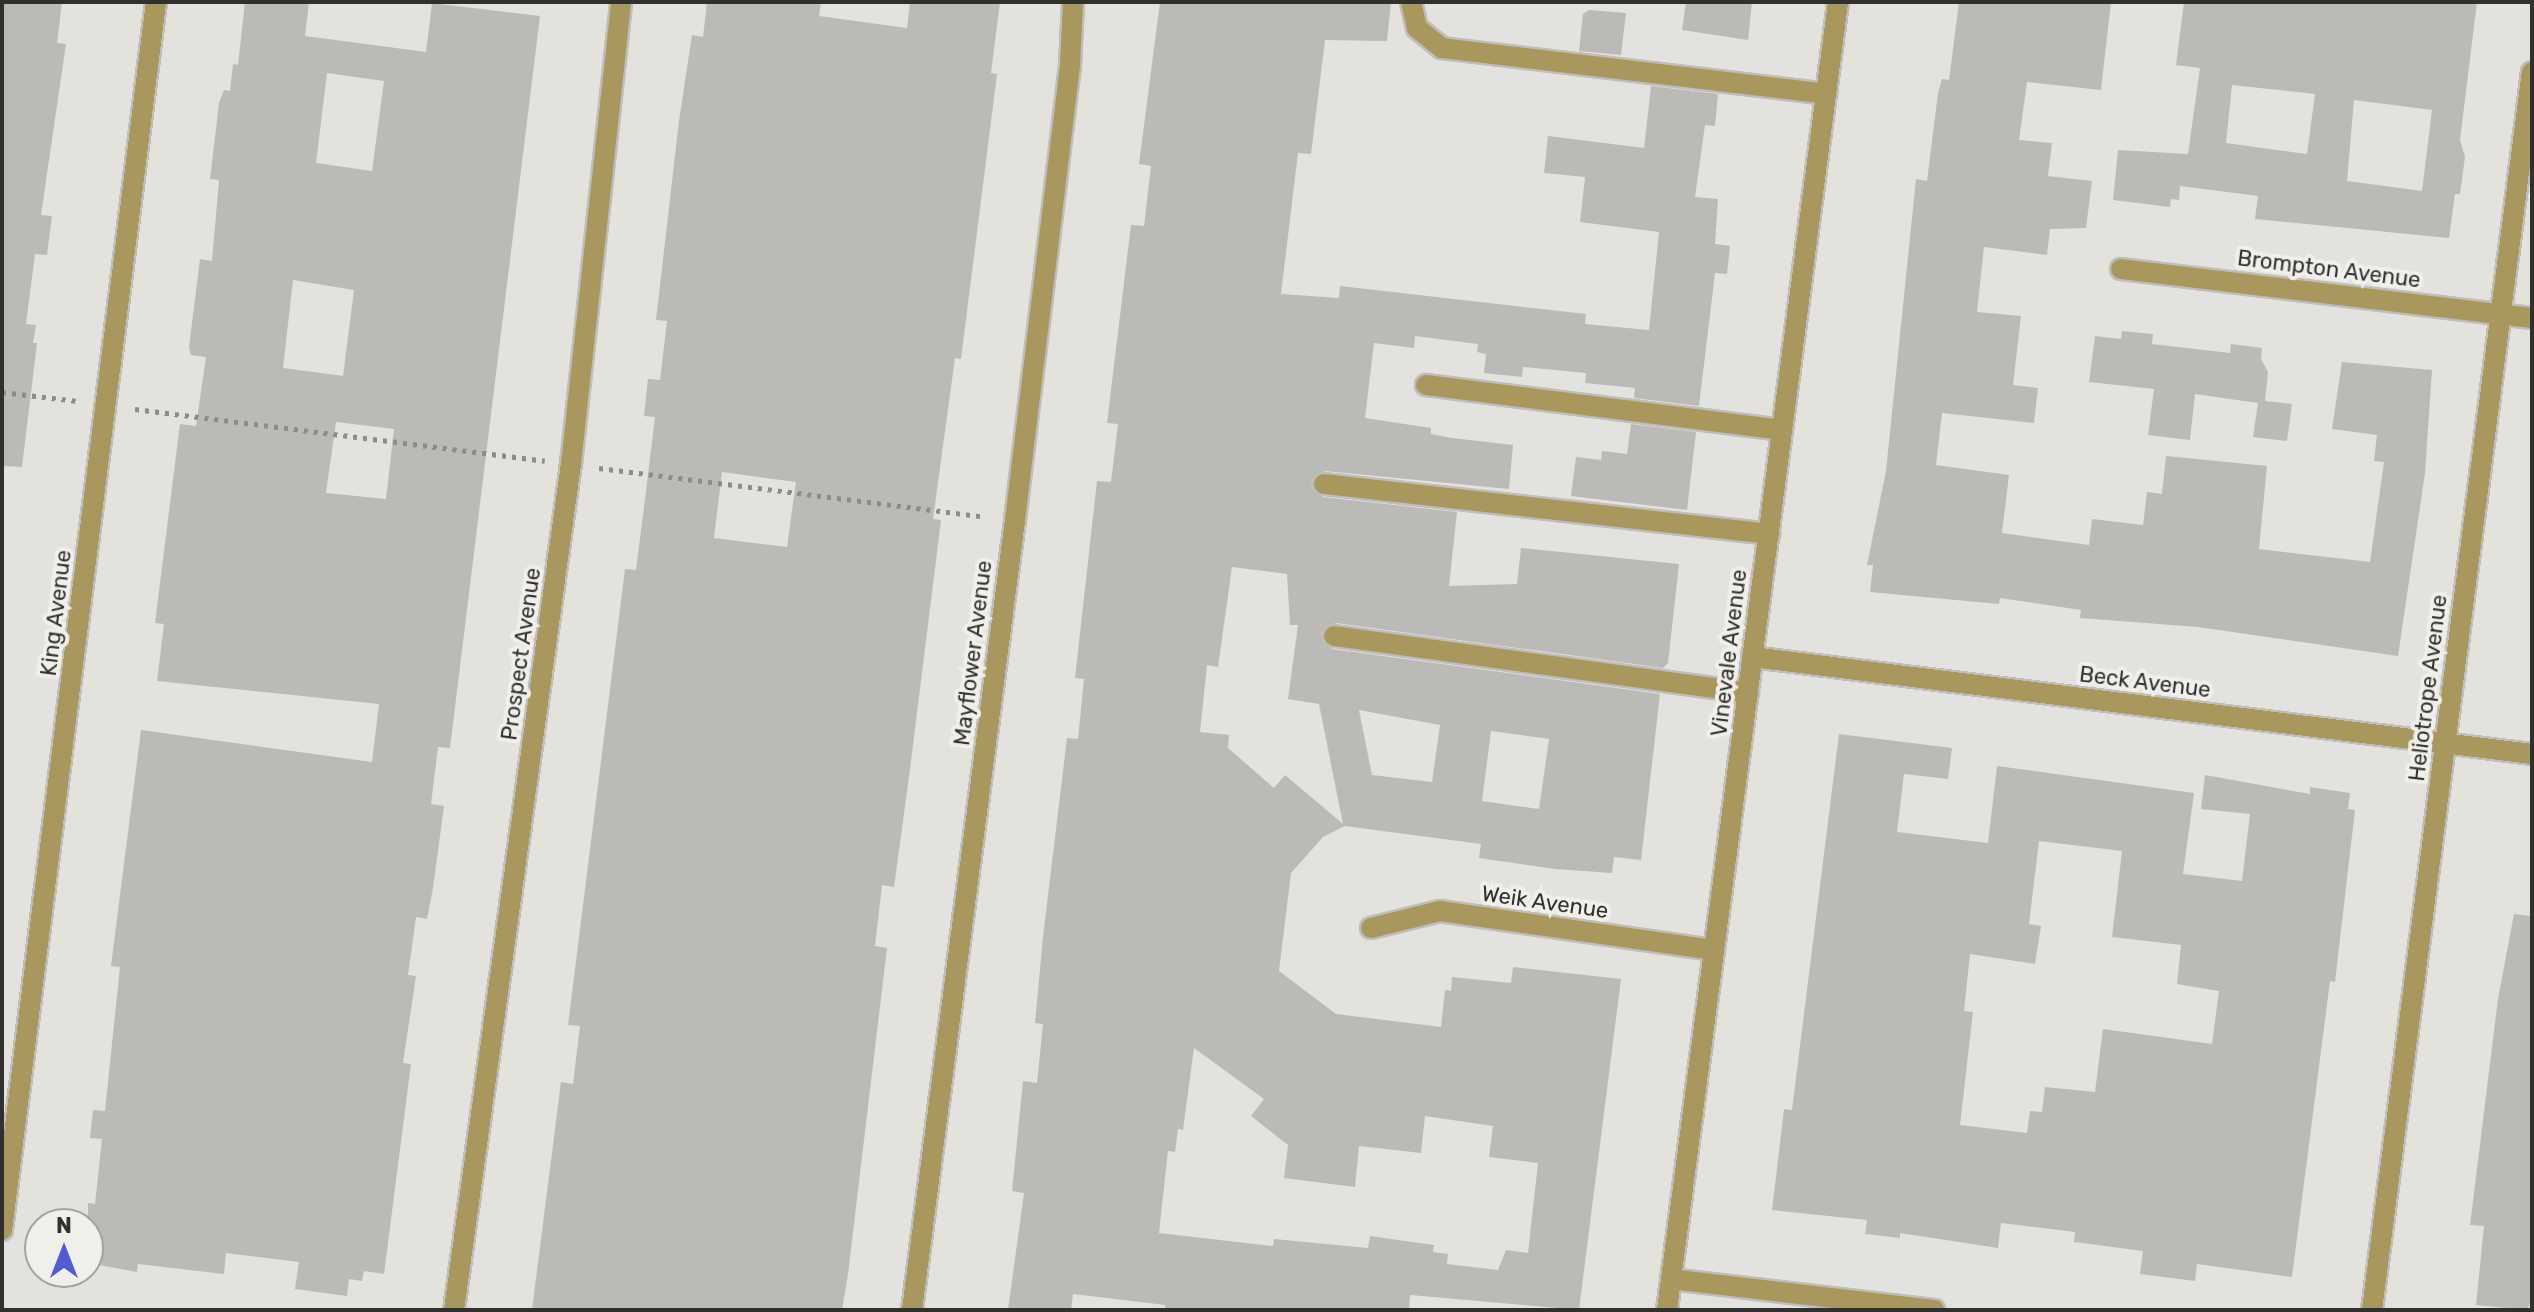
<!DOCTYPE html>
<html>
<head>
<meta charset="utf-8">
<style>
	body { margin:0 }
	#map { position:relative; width:2534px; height:1312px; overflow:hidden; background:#e3e2dd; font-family:Rubik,sans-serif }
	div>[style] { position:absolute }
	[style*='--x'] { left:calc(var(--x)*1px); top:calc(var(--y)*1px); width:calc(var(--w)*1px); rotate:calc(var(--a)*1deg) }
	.building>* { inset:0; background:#bcbab6 }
	.path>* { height:5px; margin-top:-2.5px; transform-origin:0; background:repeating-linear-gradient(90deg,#8c8c88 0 4px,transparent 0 10px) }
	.roads { filter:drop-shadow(2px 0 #bfbeba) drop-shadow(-2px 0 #bfbeba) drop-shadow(0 2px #bfbeba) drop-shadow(0 -2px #bfbeba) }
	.minor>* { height:20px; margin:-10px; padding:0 10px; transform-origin:10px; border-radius:10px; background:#a8985e }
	span { translate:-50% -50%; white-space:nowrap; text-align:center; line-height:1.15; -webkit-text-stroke:8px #f0efea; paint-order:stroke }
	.street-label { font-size:22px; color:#30302e }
	.frame { position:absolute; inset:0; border:4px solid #30302e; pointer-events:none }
	.north { position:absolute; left:24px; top:1208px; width:80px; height:80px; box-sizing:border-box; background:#f0efea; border:2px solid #a3a39f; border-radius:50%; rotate:0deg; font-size:22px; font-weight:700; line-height:32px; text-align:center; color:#30302e }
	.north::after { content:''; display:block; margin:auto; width:28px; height:36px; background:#515cd2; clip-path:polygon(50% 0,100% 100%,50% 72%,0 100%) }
</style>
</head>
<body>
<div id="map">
	<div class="building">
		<div style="clip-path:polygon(2px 2px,62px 2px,57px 43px,66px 44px,41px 215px,52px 216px,47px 255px,35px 254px,26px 324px,36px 325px,33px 343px,37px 343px,22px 467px,2px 466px)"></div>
		<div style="clip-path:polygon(evenodd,245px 2px,309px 2px,305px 36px,426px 52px,432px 3px,540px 16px,450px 748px,438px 747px,431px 804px,444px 806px,433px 888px,427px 919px,416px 917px,408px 975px,416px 976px,403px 1063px,411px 1064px,384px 1274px,364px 1271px,362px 1281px,349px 1279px,347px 1296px,295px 1289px,299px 1262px,226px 1253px,224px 1274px,138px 1264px,137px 1272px,88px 1263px,88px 1203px,95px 1204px,102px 1139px,90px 1138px,93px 1110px,105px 1111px,120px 967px,111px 966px,141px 730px,372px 762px,379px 704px,157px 681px,164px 624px,155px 623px,180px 424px,196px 426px,206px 357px,191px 355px,189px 347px,200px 259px,212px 261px,219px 180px,210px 179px,219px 103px,224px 90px,230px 91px,233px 64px,238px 65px,245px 2px,327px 73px,384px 81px,372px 171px,316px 163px,327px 73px,245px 2px,293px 280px,354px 290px,343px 376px,283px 368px,293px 280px,245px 2px,336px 422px,394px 429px,386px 499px,326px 493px,336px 422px)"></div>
		<div style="clip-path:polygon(evenodd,707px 2px,821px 2px,819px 16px,907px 28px,910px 2px,1000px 2px,991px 73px,997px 74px,961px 359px,955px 358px,933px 519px,941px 520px,909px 777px,894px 887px,882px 885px,875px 946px,887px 948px,848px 1274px,842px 1310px,532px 1310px,561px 1082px,573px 1084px,580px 1026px,568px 1025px,625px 569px,636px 570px,647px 483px,655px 417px,644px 416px,648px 379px,660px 380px,667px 321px,656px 320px,679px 121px,692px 35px,703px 37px,707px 2px,722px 472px,796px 482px,787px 547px,714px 538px,722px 472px)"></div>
		<div style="clip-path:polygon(evenodd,1160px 2px,1391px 2px,1387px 41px,1325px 40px,1311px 154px,1298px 153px,1281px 294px,1339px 298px,1340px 286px,1586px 314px,1585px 324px,1649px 330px,1659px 232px,1580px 222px,1585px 177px,1544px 173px,1548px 136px,1644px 148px,1651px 86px,1718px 94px,1715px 126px,1705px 125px,1695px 197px,1718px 199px,1715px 244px,1730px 246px,1727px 274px,1715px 273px,1699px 406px,1634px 398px,1635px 388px,1585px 383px,1586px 373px,1523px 367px,1522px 377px,1484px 373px,1486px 354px,1477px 352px,1478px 344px,1415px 336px,1414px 348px,1374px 343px,1365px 418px,1431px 428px,1431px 434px,1452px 438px,1513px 445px,1509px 489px,1325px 471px,1311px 482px,1323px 497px,1457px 512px,1449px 586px,1517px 584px,1521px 548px,1679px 564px,1668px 663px,1663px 668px,1336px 623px,1321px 633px,1332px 649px,1660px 694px,1641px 860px,1614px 857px,1612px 873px,1555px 869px,1479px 858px,1481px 844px,1345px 826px,1323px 837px,1291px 873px,1279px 971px,1336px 1014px,1441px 1027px,1445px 990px,1451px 991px,1452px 977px,1511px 983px,1513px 967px,1621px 979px,1579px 1310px,1410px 1295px,1409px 1310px,1165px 1310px,1165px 1305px,1073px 1294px,1071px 1310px,1008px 1310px,1024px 1193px,1012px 1191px,1023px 1081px,1037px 1083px,1043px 1024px,1035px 1023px,1043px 937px,1067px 738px,1078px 739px,1084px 679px,1075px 678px,1097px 481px,1111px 482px,1118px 424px,1107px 423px,1131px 225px,1144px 226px,1151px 166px,1139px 164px,1160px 2px,1232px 567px,1287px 574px,1290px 625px,1298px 625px,1288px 699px,1319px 704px,1343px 824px,1285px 775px,1274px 788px,1228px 748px,1229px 735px,1200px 732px,1207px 665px,1218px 667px,1232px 567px,1160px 2px,1359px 710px,1440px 725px,1432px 782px,1372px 775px,1359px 710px,1160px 2px,1491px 731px,1549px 739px,1539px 809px,1482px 801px,1491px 731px,1160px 2px,1194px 1048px,1264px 1099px,1251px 1116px,1288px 1145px,1284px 1178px,1355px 1187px,1359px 1146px,1421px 1153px,1425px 1116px,1493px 1126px,1489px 1157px,1538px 1163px,1528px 1253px,1506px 1250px,1498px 1270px,1447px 1264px,1448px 1254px,1433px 1252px,1434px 1245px,1370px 1236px,1368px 1248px,1274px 1239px,1273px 1246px,1159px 1233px,1168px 1151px,1175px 1152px,1178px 1129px,1183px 1130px,1194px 1048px)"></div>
		<div style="clip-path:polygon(1686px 2px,1752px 2px,1748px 40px,1682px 30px)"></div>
		<div style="clip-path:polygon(1959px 2px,2111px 2px,2101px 90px,2027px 82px,2019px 140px,2052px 143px,2048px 176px,2092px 181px,2086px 228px,2050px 229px,2047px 255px,1984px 247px,1977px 312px,2021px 316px,2013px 385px,2038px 388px,2034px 423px,1942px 413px,1936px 465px,2009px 475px,2002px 533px,2089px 545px,2092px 519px,2143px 525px,2147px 492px,2162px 494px,2166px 456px,2267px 466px,2259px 549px,2370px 562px,2384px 462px,2374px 461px,2377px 435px,2332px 429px,2342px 362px,2432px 370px,2425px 473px,2398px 656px,2198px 627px,2080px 618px,2081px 610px,2000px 598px,1999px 604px,1870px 592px,1873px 565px,1867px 565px,1886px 471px,1916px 179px,1927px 181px,1938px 93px,1942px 79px,1949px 80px)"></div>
		<div style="clip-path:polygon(evenodd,2184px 2px,2477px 2px,2460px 140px,2465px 157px,2460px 194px,2455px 194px,2449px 238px,2255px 219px,2258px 196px,2180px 186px,2179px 200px,2171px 199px,2170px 207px,2113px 200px,2118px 150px,2188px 154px,2200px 68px,2176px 65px,2184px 2px,2232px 85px,2315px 94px,2307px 154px,2226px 143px,2232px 85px,2184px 2px,2354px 100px,2432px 110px,2422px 191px,2347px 181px,2354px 100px)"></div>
		<div style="clip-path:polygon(1589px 10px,1626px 13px,1621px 55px,1579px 51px,1583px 14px)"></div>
		<div style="clip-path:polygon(2122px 331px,2153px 334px,2152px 344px,2230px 353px,2231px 344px,2262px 348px,2261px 359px,2268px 372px,2265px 401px,2292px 404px,2287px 441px,2253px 437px,2258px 403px,2195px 394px,2190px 440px,2148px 435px,2154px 389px,2089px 382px,2095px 336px,2121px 339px)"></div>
		<div style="clip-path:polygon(1631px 424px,1696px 432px,1687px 510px,1571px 496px,1576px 457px,1601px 460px,1602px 451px,1627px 454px)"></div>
		<div style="clip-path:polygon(evenodd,1839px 734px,1952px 748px,1948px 779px,1904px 774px,1897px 832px,1988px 843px,1997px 766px,2194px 793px,2183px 874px,2242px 881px,2250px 814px,2201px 809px,2205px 775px,2310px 794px,2310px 787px,2350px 793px,2348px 809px,2355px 810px,2335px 982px,2330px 981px,2292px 1277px,2197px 1264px,2195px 1281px,2140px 1274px,2143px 1251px,2074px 1242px,2075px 1232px,2001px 1223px,1998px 1248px,1900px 1233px,1900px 1238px,1865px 1234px,1867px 1220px,1772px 1210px,1784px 1109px,1792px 1110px,1839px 734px,2039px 841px,2122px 851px,2112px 937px,2181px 945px,2177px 984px,2219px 991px,2212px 1044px,2103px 1029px,2095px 1092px,2045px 1087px,2042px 1112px,2030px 1111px,2027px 1133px,1960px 1125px,1973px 1012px,1964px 1011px,1970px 954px,2035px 964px,2041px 926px,2029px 924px,2039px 841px)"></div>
		<div style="clip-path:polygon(2514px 914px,2532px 916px,2532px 1299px,2527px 1310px,2476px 1305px,2484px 1226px,2470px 1225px,2498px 999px)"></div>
	</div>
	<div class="path">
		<div style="--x:2;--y:392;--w:76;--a:6.8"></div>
		<div style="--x:135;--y:409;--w:413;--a:7.2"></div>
		<div style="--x:599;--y:468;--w:390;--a:7.2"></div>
	</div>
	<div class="roads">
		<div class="minor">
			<div style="--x:1411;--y:2;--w:27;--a:77"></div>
			<div style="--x:1417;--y:28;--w:32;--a:39"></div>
			<div style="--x:1442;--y:48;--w:387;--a:6.8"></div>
			<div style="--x:2121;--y:269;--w:414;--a:6.8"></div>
			<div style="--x:1426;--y:385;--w:359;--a:7.2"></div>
			<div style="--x:1324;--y:484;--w:448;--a:6.4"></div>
			<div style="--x:1334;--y:636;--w:418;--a:7.8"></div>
			<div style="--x:1752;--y:657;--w:786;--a:7.09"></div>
			<div style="--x:1371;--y:928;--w:71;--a:-13.8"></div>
			<div style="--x:1440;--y:911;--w:277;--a:8.1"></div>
			<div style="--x:2;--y:1230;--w:1238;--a:-82.85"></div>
			<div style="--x:1671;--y:1279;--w:265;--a:6.7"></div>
			<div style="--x:454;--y:1310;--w:854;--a:-82.13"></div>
			<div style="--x:571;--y:464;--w:465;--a:-83.8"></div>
			<div style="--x:912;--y:1310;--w:797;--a:-82.57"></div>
			<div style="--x:1015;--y:520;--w:457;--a:-83.1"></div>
			<div style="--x:1070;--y:66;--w:64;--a:-87.3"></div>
			<div style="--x:1667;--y:1310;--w:1319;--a:-82.55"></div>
			<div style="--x:2372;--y:1310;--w:1248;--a:-82.64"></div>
		</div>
	</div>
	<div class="street-label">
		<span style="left:2329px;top:269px;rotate:7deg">Brompton Avenue</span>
		<span style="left:56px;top:613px;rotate:-83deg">King Avenue</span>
		<span style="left:973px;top:653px;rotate:-83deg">Mayflower Avenue</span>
		<span style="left:1729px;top:653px;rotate:-83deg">Vinevale Avenue</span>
		<span style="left:521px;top:654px;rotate:-82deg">Prospect Avenue</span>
		<span style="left:2145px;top:682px;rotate:7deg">Beck Avenue</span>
		<span style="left:2428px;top:688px;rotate:-83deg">Heliotrope Avenue</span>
		<span style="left:1545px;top:902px;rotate:8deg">Weik Avenue</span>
	</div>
	<div class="frame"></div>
	<div class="north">N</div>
</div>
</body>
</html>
